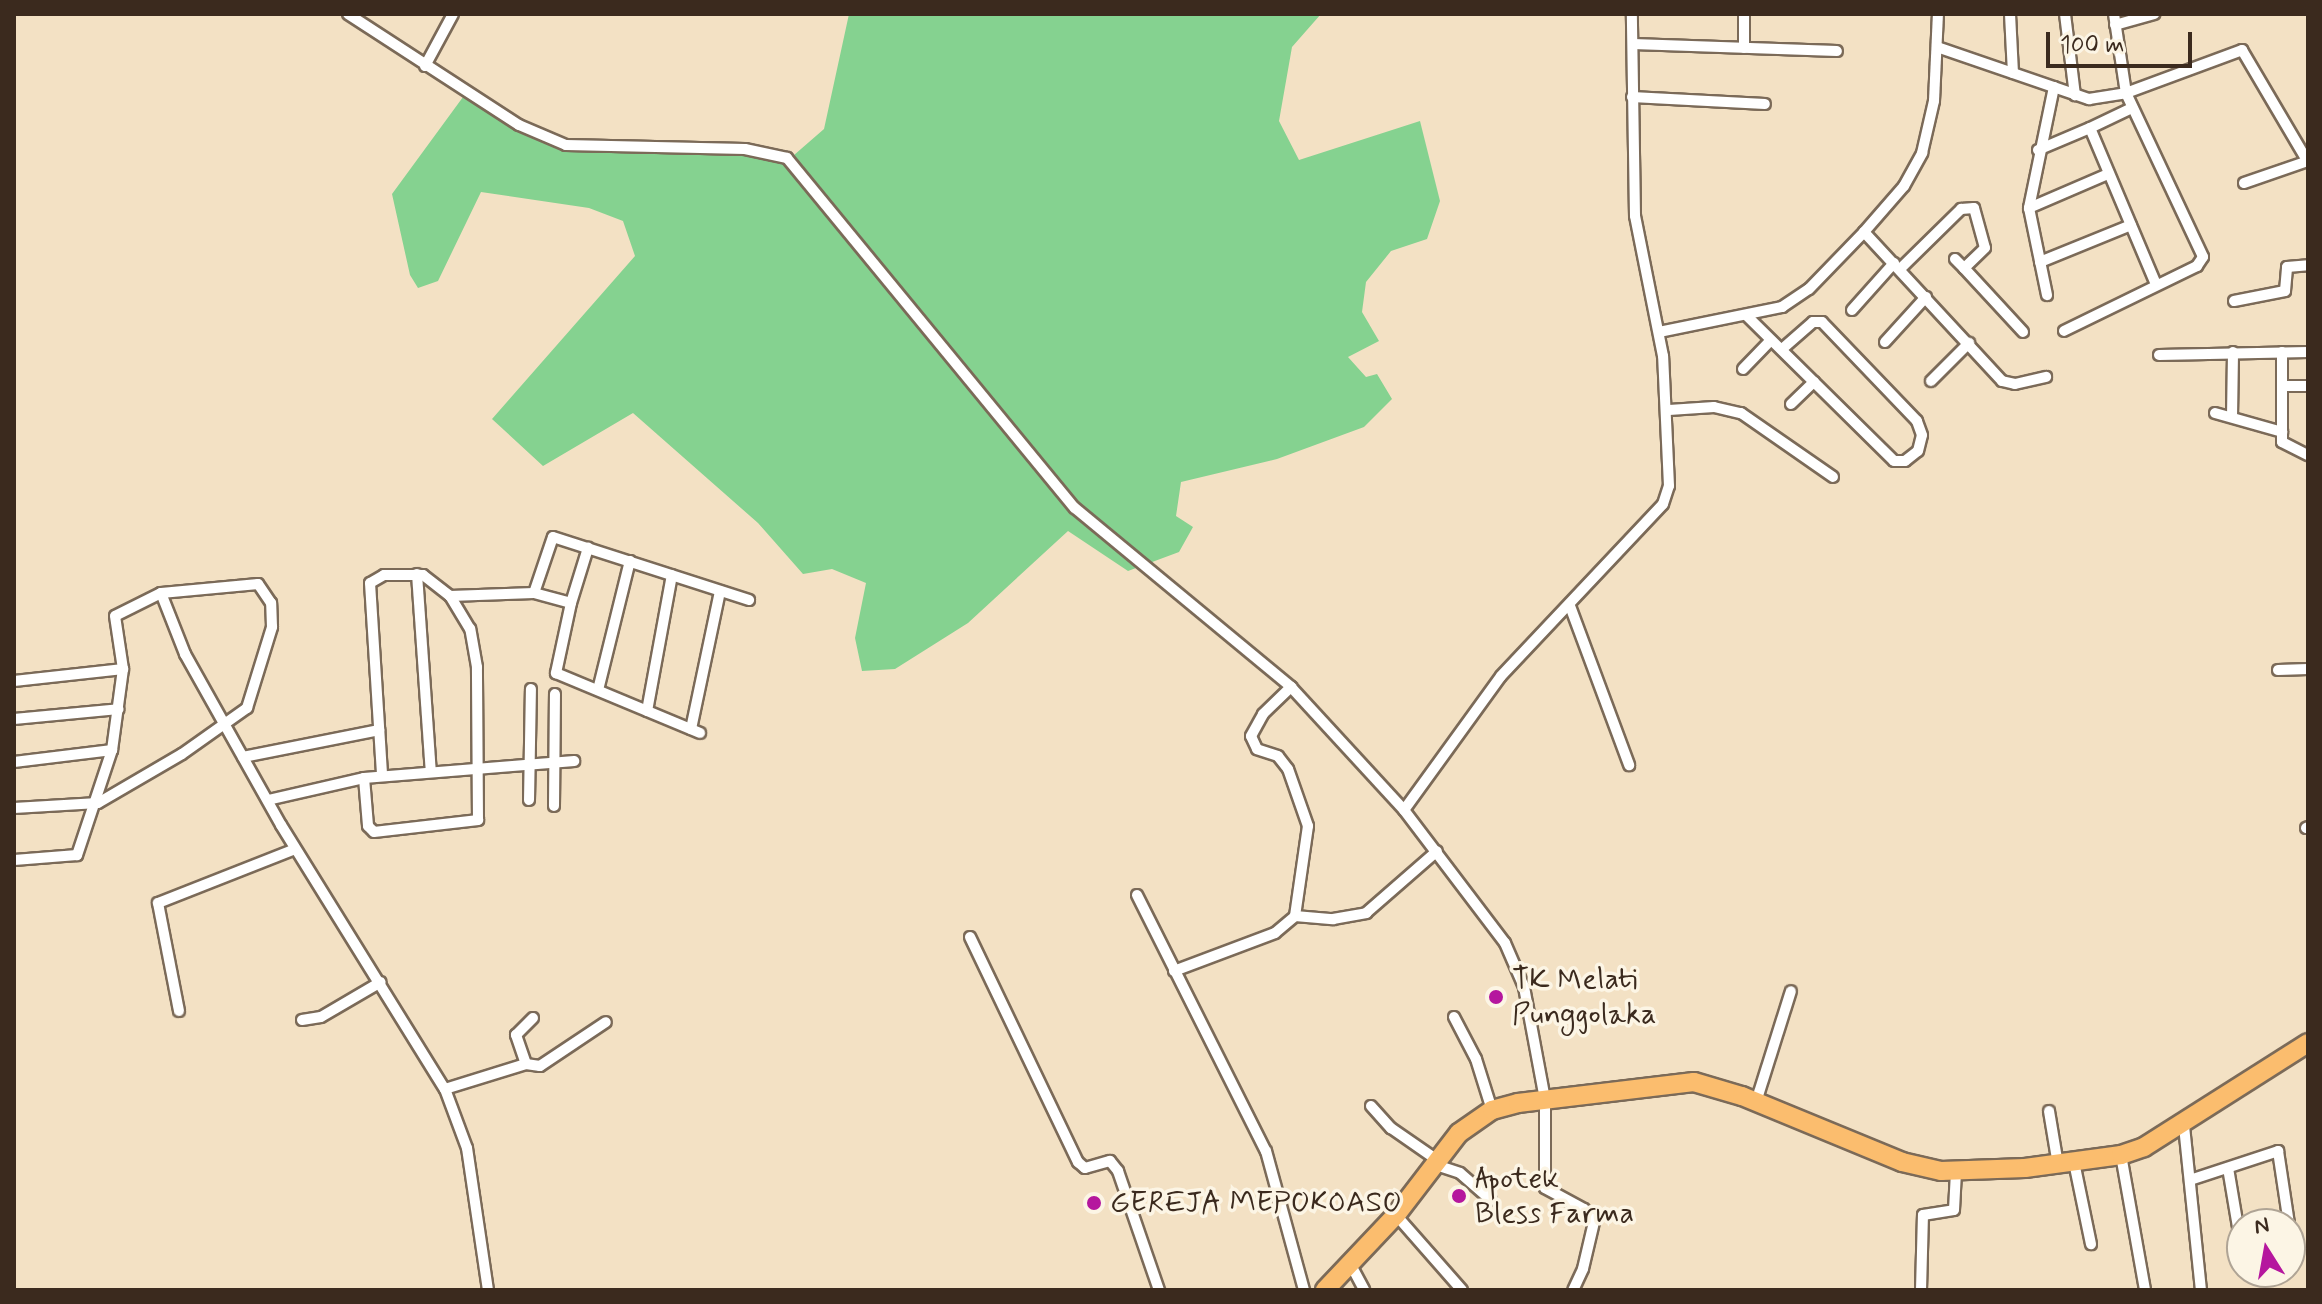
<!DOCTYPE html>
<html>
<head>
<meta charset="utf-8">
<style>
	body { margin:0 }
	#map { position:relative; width:2322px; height:1304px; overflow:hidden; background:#f3e1c4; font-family:Mynerve,sans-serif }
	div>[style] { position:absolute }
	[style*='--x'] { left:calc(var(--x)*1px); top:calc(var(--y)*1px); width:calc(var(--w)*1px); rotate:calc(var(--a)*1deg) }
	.green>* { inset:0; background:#85d290 }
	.roads { filter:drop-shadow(2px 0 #7b6a58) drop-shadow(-2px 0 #7b6a58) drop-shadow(0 2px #7b6a58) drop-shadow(0 -2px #7b6a58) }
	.street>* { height:10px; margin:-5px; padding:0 5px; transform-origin:5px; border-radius:5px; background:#fff }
	.highway>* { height:18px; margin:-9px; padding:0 9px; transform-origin:9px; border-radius:9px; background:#fbbd6e }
	.dots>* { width:22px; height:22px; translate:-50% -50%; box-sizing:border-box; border:4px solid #fcf5e5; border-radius:50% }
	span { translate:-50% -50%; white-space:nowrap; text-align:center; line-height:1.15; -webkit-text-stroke:7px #fcf5e5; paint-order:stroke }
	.poi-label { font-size:30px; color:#3b2a1e }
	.left { translate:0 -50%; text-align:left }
	.frame { position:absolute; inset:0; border:16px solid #3b2a1e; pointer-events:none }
	.north { position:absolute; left:2226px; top:1208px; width:80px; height:80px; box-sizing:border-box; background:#fcf5e5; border:2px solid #afa495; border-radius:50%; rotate:349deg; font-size:22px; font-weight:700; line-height:32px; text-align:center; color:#3b2a1e }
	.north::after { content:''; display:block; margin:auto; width:28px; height:36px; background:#b5179e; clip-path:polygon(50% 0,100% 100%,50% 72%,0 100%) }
	.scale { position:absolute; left:2046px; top:32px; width:146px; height:36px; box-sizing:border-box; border:4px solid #3b2a1e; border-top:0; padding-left:10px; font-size:24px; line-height:28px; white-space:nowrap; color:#3b2a1e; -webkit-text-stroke:6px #fcf5e5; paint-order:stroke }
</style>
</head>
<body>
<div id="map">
	<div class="green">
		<div style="clip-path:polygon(849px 14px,1321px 14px,1292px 47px,1279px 121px,1299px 160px,1420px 121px,1440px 201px,1427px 239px,1391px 251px,1366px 282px,1362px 312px,1379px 341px,1348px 357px,1366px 377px,1377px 374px,1392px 399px,1364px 427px,1277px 459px,1181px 482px,1176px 516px,1193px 527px,1179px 552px,1128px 571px,1068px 531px,968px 623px,895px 669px,862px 671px,855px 638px,866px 583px,832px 569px,803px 574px,758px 523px,633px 413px,543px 466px,492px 419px,635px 256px,623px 221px,589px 208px,481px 192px,438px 281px,418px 288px,410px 275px,392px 194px,463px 97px,566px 150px,745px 154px,786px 162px,824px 129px)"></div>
	</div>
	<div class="roads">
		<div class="street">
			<div style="--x:348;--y:14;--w:204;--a:33"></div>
			<div style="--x:519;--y:125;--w:51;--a:23.1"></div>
			<div style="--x:566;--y:145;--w:179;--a:1.3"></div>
			<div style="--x:745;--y:149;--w:43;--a:12.1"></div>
			<div style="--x:787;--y:158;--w:453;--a:50.6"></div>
			<div style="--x:1075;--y:508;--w:281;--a:39.6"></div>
			<div style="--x:1291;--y:687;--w:167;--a:47.4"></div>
			<div style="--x:1404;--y:810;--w:167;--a:52.8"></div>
			<div style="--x:1505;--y:943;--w:48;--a:66.6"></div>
			<div style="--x:1524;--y:987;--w:114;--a:79.4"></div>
			<div style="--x:1545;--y:1099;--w:89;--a:90"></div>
			<div style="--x:1545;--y:1188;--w:44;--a:28.3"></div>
			<div style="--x:1584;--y:1209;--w:16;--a:52"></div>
			<div style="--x:1594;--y:1222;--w:48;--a:103.2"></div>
			<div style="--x:1583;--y:1269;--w:23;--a:115"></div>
			<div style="--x:1744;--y:14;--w:34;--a:90"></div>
			<div style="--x:2010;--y:14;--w:59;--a:87.1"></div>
			<div style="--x:2065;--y:14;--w:82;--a:83"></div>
			<div style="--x:2114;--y:14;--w:80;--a:81.4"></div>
			<div style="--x:2126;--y:93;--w:124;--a:-20.3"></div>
			<div style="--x:2242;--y:50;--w:130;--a:59.5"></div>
			<div style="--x:2115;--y:25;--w:41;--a:-15.8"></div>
			<div style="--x:1633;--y:44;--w:204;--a:2"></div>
			<div style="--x:1937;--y:47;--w:161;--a:18.9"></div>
			<div style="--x:2089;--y:99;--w:37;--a:-9"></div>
			<div style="--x:2126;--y:93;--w:181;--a:64.8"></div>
			<div style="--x:2203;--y:257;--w:11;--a:124"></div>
			<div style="--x:2197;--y:266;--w:148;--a:154"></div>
			<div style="--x:425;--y:66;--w:59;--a:-61.7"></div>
			<div style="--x:2054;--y:87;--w:124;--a:101.7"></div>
			<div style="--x:2029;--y:208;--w:86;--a:-23.3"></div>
			<div style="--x:1632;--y:97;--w:133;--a:3"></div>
			<div style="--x:2090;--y:128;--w:47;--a:-25.5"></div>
			<div style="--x:2038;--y:150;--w:56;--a:-22.9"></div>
			<div style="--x:2090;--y:128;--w:169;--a:67.1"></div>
			<div style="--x:2244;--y:183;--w:68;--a:-19"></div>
			<div style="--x:2029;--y:208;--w:89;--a:78.3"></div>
			<div style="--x:1864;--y:232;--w:203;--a:47.2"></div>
			<div style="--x:2002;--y:381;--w:13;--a:13"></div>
			<div style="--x:2015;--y:384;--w:32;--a:-13"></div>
			<div style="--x:1955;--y:259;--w:13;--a:45"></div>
			<div style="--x:2040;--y:262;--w:98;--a:-22.1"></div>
			<div style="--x:1900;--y:269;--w:86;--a:-44.5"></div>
			<div style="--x:1961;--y:209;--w:13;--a:-4"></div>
			<div style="--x:1974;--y:208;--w:41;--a:74.6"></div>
			<div style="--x:1985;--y:248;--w:29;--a:136"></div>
			<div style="--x:1964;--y:268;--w:87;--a:47.3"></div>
			<div style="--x:2234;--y:301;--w:52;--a:-11.1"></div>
			<div style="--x:2285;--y:291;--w:24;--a:-85"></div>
			<div style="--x:2287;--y:267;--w:21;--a:-5"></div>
			<div style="--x:1852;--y:310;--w:63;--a:-48.2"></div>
			<div style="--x:1747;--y:316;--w:206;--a:44.6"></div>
			<div style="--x:1894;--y:461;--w:11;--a:0"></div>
			<div style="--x:1905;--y:461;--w:16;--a:-38"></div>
			<div style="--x:1918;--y:451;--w:16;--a:-76"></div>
			<div style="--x:1922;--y:435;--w:15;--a:-110"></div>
			<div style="--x:1917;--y:421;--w:137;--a:-133.8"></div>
			<div style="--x:1822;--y:322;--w:9;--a:180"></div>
			<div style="--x:1813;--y:322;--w:41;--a:138.9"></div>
			<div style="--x:1659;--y:332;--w:126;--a:-11.5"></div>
			<div style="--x:1782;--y:307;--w:32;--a:-34"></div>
			<div style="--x:1809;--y:289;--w:79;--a:-46"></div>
			<div style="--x:1864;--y:232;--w:61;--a:-49"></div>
			<div style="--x:1904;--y:186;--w:38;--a:-61"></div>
			<div style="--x:1922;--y:153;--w:53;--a:-77"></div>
			<div style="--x:1934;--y:101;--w:87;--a:-87.4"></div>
			<div style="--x:1885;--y:342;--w:61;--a:-47.7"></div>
			<div style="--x:2282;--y:352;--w:90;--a:90"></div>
			<div style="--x:2282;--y:442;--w:29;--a:27"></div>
			<div style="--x:2159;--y:355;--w:149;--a:-1.2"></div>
			<div style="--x:1743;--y:369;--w:40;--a:-46"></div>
			<div style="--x:1931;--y:381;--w:54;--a:-45"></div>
			<div style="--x:2285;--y:386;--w:23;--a:0"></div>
			<div style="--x:1791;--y:404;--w:32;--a:-44"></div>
			<div style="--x:1669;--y:410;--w:45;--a:-3.8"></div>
			<div style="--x:1714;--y:407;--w:28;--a:13"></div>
			<div style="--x:1741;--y:413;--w:112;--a:34.8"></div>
			<div style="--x:2215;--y:413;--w:70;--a:15.8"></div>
			<div style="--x:2232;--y:417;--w:65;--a:-89.1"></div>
			<div style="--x:417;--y:574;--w:198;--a:86"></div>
			<div style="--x:161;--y:593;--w:66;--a:68.5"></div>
			<div style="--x:185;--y:654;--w:196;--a:60.7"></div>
			<div style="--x:281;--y:825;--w:311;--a:58.2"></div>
			<div style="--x:445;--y:1089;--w:63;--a:69.6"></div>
			<div style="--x:467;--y:1148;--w:144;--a:81.6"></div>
			<div style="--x:534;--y:593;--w:38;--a:15"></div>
			<div style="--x:571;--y:603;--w:72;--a:102.1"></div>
			<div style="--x:556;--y:673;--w:156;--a:22.6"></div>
			<div style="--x:450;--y:596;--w:84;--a:-2"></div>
			<div style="--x:534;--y:593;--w:59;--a:-71.3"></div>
			<div style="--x:553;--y:537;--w:206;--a:17.8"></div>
			<div style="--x:571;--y:603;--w:58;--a:-72.8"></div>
			<div style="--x:1570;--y:606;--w:170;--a:69.6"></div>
			<div style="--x:2278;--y:670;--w:30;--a:-2"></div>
			<div style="--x:14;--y:681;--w:110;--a:-6.3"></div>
			<div style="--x:598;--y:690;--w:133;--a:-76.1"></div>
			<div style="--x:647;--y:711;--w:138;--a:-79.6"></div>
			<div style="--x:14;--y:719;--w:105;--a:-5.4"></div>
			<div style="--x:691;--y:729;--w:141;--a:-78.1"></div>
			<div style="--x:243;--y:757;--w:139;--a:-11.2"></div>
			<div style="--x:14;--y:762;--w:99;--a:-7"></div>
			<div style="--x:112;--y:750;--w:111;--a:108.4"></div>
			<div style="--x:77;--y:855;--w:63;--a:175.5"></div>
			<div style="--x:364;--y:778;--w:48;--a:85.2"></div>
			<div style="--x:368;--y:826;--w:8;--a:45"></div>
			<div style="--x:374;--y:832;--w:105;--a:-6.6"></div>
			<div style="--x:478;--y:820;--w:153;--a:-90.4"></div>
			<div style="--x:477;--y:667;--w:39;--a:-100"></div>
			<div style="--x:470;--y:629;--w:39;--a:-121"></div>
			<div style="--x:450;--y:596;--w:34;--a:-142"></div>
			<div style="--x:423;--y:575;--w:39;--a:180"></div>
			<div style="--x:384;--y:575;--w:16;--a:150"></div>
			<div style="--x:370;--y:583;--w:193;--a:86.4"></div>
			<div style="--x:268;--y:800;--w:98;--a:-12.9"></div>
			<div style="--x:364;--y:778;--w:211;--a:-4.6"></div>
			<div style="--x:529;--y:800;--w:111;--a:-89"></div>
			<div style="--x:554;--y:806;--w:112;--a:-89.5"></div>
			<div style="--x:14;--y:808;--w:84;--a:-3.4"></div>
			<div style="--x:98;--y:803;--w:97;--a:-30.3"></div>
			<div style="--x:182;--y:754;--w:80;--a:-35.3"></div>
			<div style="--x:247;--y:708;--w:85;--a:-72.8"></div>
			<div style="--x:272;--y:627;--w:24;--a:-92"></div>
			<div style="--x:271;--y:603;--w:23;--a:-124"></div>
			<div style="--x:258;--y:584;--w:97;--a:174.7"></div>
			<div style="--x:161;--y:593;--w:51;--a:153.4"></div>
			<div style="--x:115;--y:616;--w:54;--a:81.4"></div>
			<div style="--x:123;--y:669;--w:82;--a:97.7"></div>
			<div style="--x:1404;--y:810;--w:165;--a:-54.1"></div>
			<div style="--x:1501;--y:676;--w:236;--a:-46.7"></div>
			<div style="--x:1663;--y:504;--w:19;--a:-72"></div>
			<div style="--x:1669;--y:486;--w:130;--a:-92.6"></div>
			<div style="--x:1663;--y:356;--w:143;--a:-101.3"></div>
			<div style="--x:1635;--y:216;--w:202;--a:-90.9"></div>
			<div style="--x:2306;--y:828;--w:2;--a:-27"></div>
			<div style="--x:1137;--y:895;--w:287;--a:63.3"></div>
			<div style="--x:1266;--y:1151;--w:144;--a:74.7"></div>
			<div style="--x:1295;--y:916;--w:38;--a:5"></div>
			<div style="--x:1333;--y:919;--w:34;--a:-10"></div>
			<div style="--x:1366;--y:913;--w:94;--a:-41.1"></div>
			<div style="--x:970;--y:937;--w:250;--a:64.4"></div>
			<div style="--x:1078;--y:1162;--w:9;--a:41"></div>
			<div style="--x:1085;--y:1168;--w:26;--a:-16"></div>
			<div style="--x:1110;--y:1161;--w:13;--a:51"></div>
			<div style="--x:1118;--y:1171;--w:126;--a:71"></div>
			<div style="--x:1174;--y:971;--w:108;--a:-20.6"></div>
			<div style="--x:1275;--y:933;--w:26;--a:-40"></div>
			<div style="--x:1295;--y:916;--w:91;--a:-81.8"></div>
			<div style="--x:1308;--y:826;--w:60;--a:-109.3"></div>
			<div style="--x:1288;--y:769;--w:16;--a:-128"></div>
			<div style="--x:1278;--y:756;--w:22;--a:-162"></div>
			<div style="--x:1257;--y:749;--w:14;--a:-115"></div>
			<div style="--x:1251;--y:736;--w:25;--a:-61"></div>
			<div style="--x:1263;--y:714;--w:39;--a:-44"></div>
			<div style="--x:179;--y:1011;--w:110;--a:-101"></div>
			<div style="--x:158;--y:903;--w:147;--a:-21.5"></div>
			<div style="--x:1454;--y:1017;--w:47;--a:62.4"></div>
			<div style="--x:1476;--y:1059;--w:53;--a:72.6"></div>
			<div style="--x:302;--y:1020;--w:19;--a:-9"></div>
			<div style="--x:321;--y:1017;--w:69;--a:-30.3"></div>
			<div style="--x:526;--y:1064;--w:31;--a:-109"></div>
			<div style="--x:516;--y:1035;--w:24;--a:-45"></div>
			<div style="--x:445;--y:1089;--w:85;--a:-17.2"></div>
			<div style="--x:526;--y:1064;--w:14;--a:8"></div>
			<div style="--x:540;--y:1066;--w:79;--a:-33.7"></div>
			<div style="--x:1756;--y:1102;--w:116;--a:-72.5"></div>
			<div style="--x:1371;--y:1106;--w:30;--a:48"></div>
			<div style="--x:1391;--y:1128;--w:56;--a:34.8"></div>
			<div style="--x:2049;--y:1111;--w:55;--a:80.5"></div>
			<div style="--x:2184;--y:1126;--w:165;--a:84.1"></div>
			<div style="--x:2121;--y:1155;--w:137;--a:79.9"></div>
			<div style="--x:2074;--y:1162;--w:84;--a:78.3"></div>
			<div style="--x:1433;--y:1164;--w:28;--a:18"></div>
			<div style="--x:1460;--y:1173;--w:41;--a:41.1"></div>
			<div style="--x:2228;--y:1168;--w:84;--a:80.4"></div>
			<div style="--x:2190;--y:1180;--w:93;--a:-18.2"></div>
			<div style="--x:2278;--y:1151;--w:74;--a:81.4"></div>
			<div style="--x:1396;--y:1215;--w:100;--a:48.7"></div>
			<div style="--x:1352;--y:1267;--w:26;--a:62"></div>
			<div style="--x:1921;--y:1290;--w:75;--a:-88.5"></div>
			<div style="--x:1923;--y:1215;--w:31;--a:-9"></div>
			<div style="--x:1954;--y:1210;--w:39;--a:-87"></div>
		</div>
		<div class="highway">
			<div style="--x:1325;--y:1290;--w:103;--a:-46.6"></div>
			<div style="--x:1396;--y:1215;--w:103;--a:-52.5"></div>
			<div style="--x:1459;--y:1133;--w:40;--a:-34.9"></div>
			<div style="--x:1492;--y:1110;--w:27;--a:-15"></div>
			<div style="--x:1518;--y:1103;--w:177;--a:-6.8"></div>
			<div style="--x:1694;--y:1082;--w:50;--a:16.3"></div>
			<div style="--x:1742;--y:1096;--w:173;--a:22.4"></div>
			<div style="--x:1902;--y:1162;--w:40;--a:13"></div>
			<div style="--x:1941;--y:1171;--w:84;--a:-2"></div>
			<div style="--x:2025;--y:1168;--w:97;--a:-7.7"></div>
			<div style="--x:2121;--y:1155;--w:24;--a:-19"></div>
			<div style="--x:2144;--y:1147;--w:194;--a:-32.4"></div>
		</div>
	</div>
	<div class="dots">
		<div style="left:1496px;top:997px;background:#b5179e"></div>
		<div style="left:1459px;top:1196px;background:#b5179e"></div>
		<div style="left:1094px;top:1203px;background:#b5179e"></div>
	</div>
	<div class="poi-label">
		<span class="left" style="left:1512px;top:997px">TK Melati<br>Punggolaka</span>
		<span class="left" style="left:1475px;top:1196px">Apotek<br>Bless Farma</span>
		<span class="left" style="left:1110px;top:1203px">GEREJA MEPOKOASO</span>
	</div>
	<div class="frame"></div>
	<div class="north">N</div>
	<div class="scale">100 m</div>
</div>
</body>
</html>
